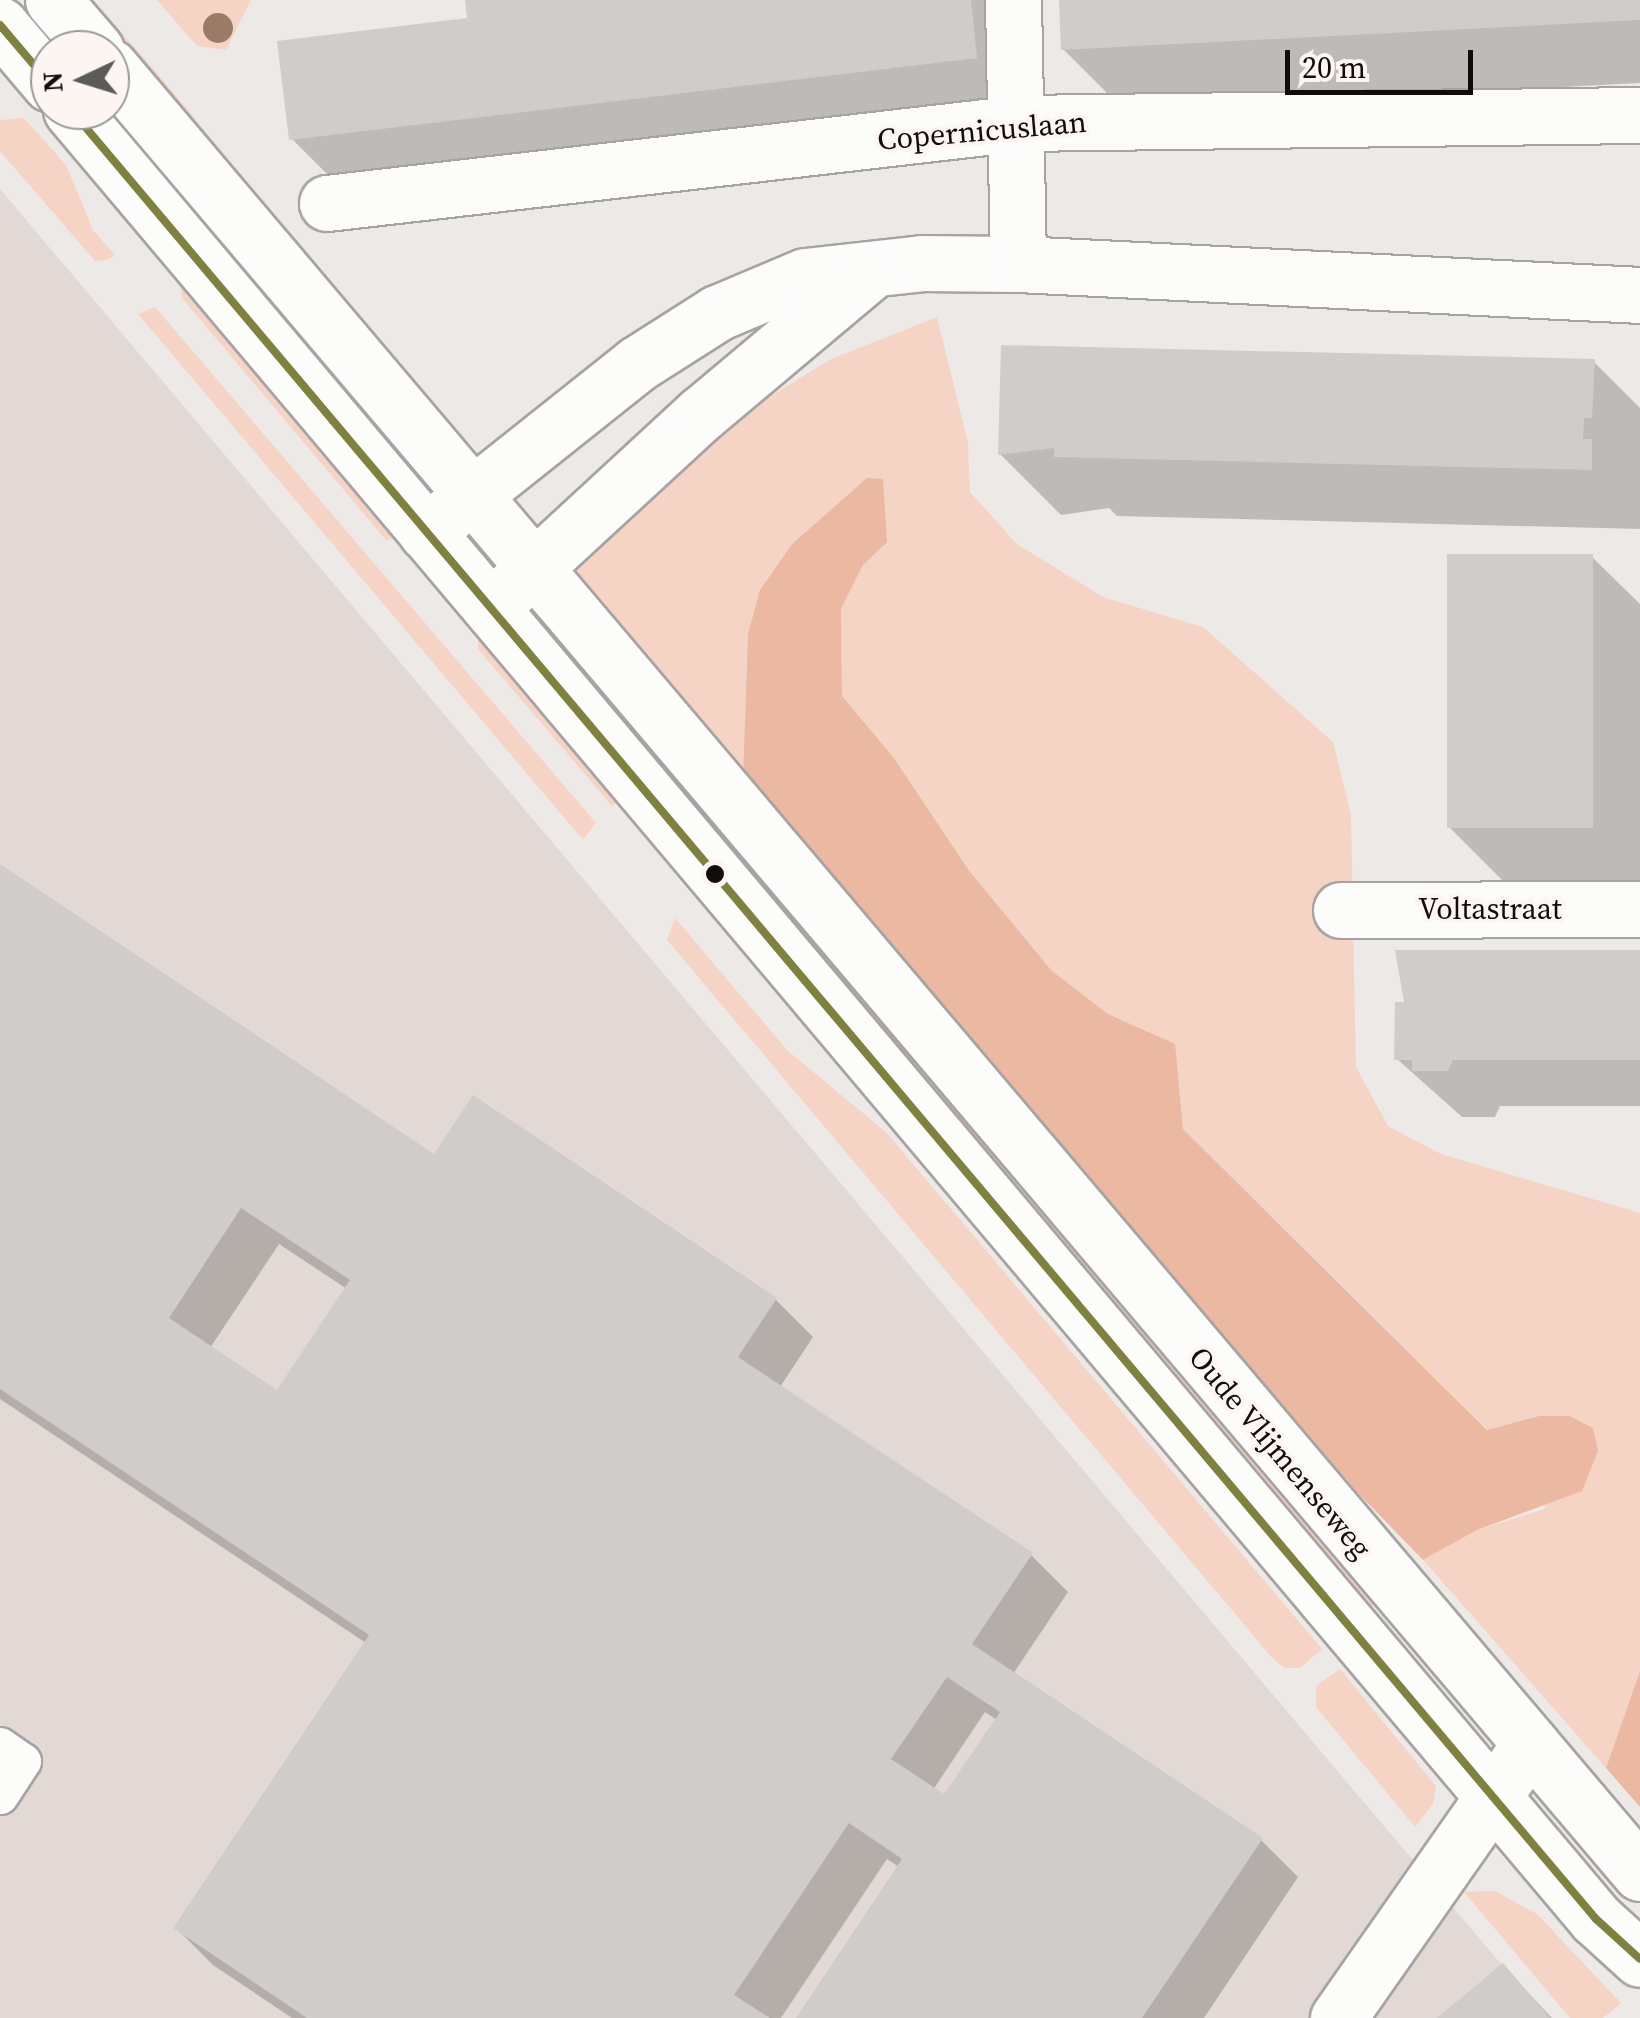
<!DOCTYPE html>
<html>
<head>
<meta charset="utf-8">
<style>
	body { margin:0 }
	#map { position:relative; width:1640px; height:2018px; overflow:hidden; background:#ede9e7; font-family:"Source Serif 4",serif }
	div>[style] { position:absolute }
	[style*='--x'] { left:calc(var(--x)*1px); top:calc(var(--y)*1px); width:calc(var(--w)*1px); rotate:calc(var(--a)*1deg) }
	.built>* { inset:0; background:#e2d9d5 }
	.green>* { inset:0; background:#f6d4c5 }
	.forest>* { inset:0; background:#ebb8a1 }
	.shadow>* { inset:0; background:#0003 }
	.building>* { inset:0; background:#cfccca; transform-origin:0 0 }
	.roads { filter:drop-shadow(2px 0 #a7a3a2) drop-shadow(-2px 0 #a7a3a2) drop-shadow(0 2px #a7a3a2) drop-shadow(0 -2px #a7a3a2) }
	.service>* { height:35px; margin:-17.5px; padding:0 17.5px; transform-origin:17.5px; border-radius:17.5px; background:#fcfcfb }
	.minor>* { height:55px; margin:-27.5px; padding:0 27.5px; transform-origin:27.5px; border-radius:27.5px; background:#fcfcfb }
	.tertiary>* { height:55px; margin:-27.5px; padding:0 27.5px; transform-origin:27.5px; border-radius:27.5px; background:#fcfcfb }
	.bus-1>* { height:8px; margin:-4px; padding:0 4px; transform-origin:4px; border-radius:4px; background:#808040 }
	.trees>* { width:30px; height:30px; margin:-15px; border-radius:50%; background:#9b7a68 }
	.dots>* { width:28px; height:28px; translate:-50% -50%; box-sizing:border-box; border:5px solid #fdf5f2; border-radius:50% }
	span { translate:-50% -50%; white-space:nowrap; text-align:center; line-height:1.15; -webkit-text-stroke:8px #fdf5f2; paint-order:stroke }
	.street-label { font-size:30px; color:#100e0d }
	.north { position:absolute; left:30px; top:30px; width:100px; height:100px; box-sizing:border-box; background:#fdf5f2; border:2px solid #9e9996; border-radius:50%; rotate:266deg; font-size:28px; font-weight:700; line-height:40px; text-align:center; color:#100e0d }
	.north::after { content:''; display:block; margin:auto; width:35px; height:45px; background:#5d5b59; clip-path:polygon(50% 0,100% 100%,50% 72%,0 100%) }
	.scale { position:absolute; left:1285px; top:50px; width:188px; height:45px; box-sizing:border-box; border:5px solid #100e0d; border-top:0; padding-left:12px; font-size:30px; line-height:35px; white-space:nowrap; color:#100e0d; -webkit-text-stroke:8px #fdf5f2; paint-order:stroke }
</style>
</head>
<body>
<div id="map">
	<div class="built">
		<div style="clip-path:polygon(0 189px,1384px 1826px,1547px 2018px,0 2018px)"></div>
	</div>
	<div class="green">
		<div style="clip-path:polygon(72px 0,93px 0,162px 79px,228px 159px,215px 173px)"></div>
		<div style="clip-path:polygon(157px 0,251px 0,226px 50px,197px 46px)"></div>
		<div style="clip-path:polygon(24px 118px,66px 165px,93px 230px,115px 255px,107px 260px,95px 261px,0 151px,0 120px)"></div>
		<div style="clip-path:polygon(180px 280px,403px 538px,386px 540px,182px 298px)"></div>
		<div style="clip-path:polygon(155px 307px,596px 823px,583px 840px,138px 314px)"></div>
		<div style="clip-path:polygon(937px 317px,968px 443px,970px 492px,1017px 544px,1103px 597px,1203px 627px,1333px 742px,1351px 815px,1356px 1067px,1388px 1126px,1441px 1154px,1640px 1213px,1640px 1671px,1606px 1768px,1423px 1560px,1477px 1530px,1545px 1509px,1539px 1416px,1488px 1430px,1183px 1129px,1174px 1044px,1108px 1014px,1052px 971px,970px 872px,897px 762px,842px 696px,841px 609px,863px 565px,887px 541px,748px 634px,743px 776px,578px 587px,576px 563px,753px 407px,831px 359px)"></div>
		<div style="clip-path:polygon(478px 635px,630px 793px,612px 806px,478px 649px)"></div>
		<div style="clip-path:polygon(736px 827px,1384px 1598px,1365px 1612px,718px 849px)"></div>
		<div style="clip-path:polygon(675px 918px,787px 1050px,887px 1133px,1322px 1649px,1300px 1668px,1285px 1668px,1274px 1660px,667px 940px)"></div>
		<div style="clip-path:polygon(1340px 1669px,1436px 1786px,1433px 1804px,1415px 1827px,1316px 1707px,1316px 1686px)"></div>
		<div style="clip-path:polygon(1495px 1891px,1537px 1914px,1621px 2003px,1603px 2018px,1570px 2018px,1464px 1892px)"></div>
	</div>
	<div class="forest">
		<div style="clip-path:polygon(867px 478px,883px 479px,887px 542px,863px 565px,841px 609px,842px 696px,894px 758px,970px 872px,1052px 971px,1108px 1014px,1175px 1044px,1183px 1129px,1487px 1430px,1539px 1416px,1570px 1416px,1593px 1428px,1598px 1451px,1582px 1491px,1477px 1530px,1423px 1560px,1357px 1492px,743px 776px,748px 634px,760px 590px,792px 544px)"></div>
		<div style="clip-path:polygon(1640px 1671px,1640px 1807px,1606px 1768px)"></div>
	</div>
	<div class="shadow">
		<div style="clip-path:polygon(467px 0,1025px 0,1037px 118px,352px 199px,292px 139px,470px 20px)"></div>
		<div style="clip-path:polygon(1060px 0,1640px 0,1640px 83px,1124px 110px,1063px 49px)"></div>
		<div style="clip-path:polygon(1594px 362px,1640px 408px,1640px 529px,1117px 516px,1109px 508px,1061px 515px,1000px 454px)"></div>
		<div style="clip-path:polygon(1592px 557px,1640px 604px,1640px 888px,1510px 888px,1449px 827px)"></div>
		<div style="clip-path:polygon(evenodd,0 867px,434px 1158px,776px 1300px,813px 1337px,780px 1387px,1031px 1555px,1068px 1592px,1013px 1674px,1261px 1840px,1298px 1877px,1204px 2018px,799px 2018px,899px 1867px,887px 1859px,781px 2018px,292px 2018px,213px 1965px,176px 1928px,366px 1643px,0 1399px,0 867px,279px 1244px,347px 1289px,278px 1393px,210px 1348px,279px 1244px,0 867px,985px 1712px,997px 1720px,945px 1798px,933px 1790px,985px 1712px)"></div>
		<div style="clip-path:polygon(1640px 953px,1640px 1106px,1500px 1106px,1495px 1117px,1462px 1117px,1397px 1059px)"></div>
		<div style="clip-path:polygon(1503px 1966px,1552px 2018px,1441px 2018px)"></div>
	</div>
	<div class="building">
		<div style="clip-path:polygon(465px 0,971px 0,977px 58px,289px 140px,277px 41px,467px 18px)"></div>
		<div style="clip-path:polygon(1059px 0,1640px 0,1640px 20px,1061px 50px)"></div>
		<div style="clip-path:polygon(1001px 345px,1595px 359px,1592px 418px,1584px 418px,1583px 439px,1592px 439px,1592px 470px,1054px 457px,1054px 448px,998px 455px)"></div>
		<div style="left:1447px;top:554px;width:146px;height:274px"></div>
		<div style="clip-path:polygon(evenodd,0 864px,434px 1154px,473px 1095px,777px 1298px,738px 1357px,1033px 1553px,972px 1644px,1263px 1838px,1142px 2018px,796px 2018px,902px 1859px,849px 1823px,734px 1995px,770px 2018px,307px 2018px,173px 1928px,369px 1635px,0 1389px,0 864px,241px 1208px,350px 1280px,277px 1390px,169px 1318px,241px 1208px,0 864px,947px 1677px,1000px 1712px,944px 1794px,891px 1759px,947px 1677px)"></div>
		<div style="clip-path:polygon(1395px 950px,1640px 950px,1640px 1060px,1453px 1060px,1448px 1071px,1412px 1071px,1412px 1060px,1394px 1060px,1395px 1002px,1404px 1002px)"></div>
		<div style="clip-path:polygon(1503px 1963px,1550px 2018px,1437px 2018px)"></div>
	</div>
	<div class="roads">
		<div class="service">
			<div style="--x:0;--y:1745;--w:28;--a:35"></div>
			<div style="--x:23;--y:1761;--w:42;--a:123.3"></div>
		</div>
		<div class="minor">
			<div style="--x:1013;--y:0;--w:264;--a:88.9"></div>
			<div style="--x:327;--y:203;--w:697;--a:-6.59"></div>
			<div style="--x:1019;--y:123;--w:621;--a:-0.74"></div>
			<div style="--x:426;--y:532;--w:270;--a:-38.5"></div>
			<div style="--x:637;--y:364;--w:95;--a:-32.5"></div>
			<div style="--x:717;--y:313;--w:95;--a:-22.8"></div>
			<div style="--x:805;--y:276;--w:118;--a:-6.3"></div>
			<div style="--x:922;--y:263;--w:96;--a:0.6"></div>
			<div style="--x:1018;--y:264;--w:623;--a:2.85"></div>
			<div style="--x:498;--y:601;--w:276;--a:-42.7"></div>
			<div style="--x:701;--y:414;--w:221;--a:-40"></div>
			<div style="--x:1341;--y:910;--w:299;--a:-0.2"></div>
			<div style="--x:1338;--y:2018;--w:335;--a:-55"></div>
		</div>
		<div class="tertiary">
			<div style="--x:53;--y:0;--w:66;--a:49.3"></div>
			<div style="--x:0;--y:25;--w:77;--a:49.7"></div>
			<div style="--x:110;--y:67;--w:2367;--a:49.73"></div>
			<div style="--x:71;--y:110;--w:2366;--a:49.87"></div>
			<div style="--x:1596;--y:1919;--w:59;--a:42.3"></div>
		</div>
	</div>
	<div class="bus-1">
		<div style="--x:0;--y:25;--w:77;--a:49.7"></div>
		<div style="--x:71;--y:110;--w:2366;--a:49.87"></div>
		<div style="--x:1596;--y:1919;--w:59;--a:42.3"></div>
	</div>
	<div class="trees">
		<div style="left:218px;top:28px"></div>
	</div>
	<div class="dots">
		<div style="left:715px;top:874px;background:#100e0d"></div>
	</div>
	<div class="street-label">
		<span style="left:982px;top:131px;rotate:-5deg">Copernicuslaan</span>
		<span style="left:1490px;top:909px">Voltastraat</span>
		<span style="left:1280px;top:1453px;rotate:50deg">Oude Vlijmenseweg</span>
	</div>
	<div class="north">N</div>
	<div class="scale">20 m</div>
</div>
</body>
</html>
